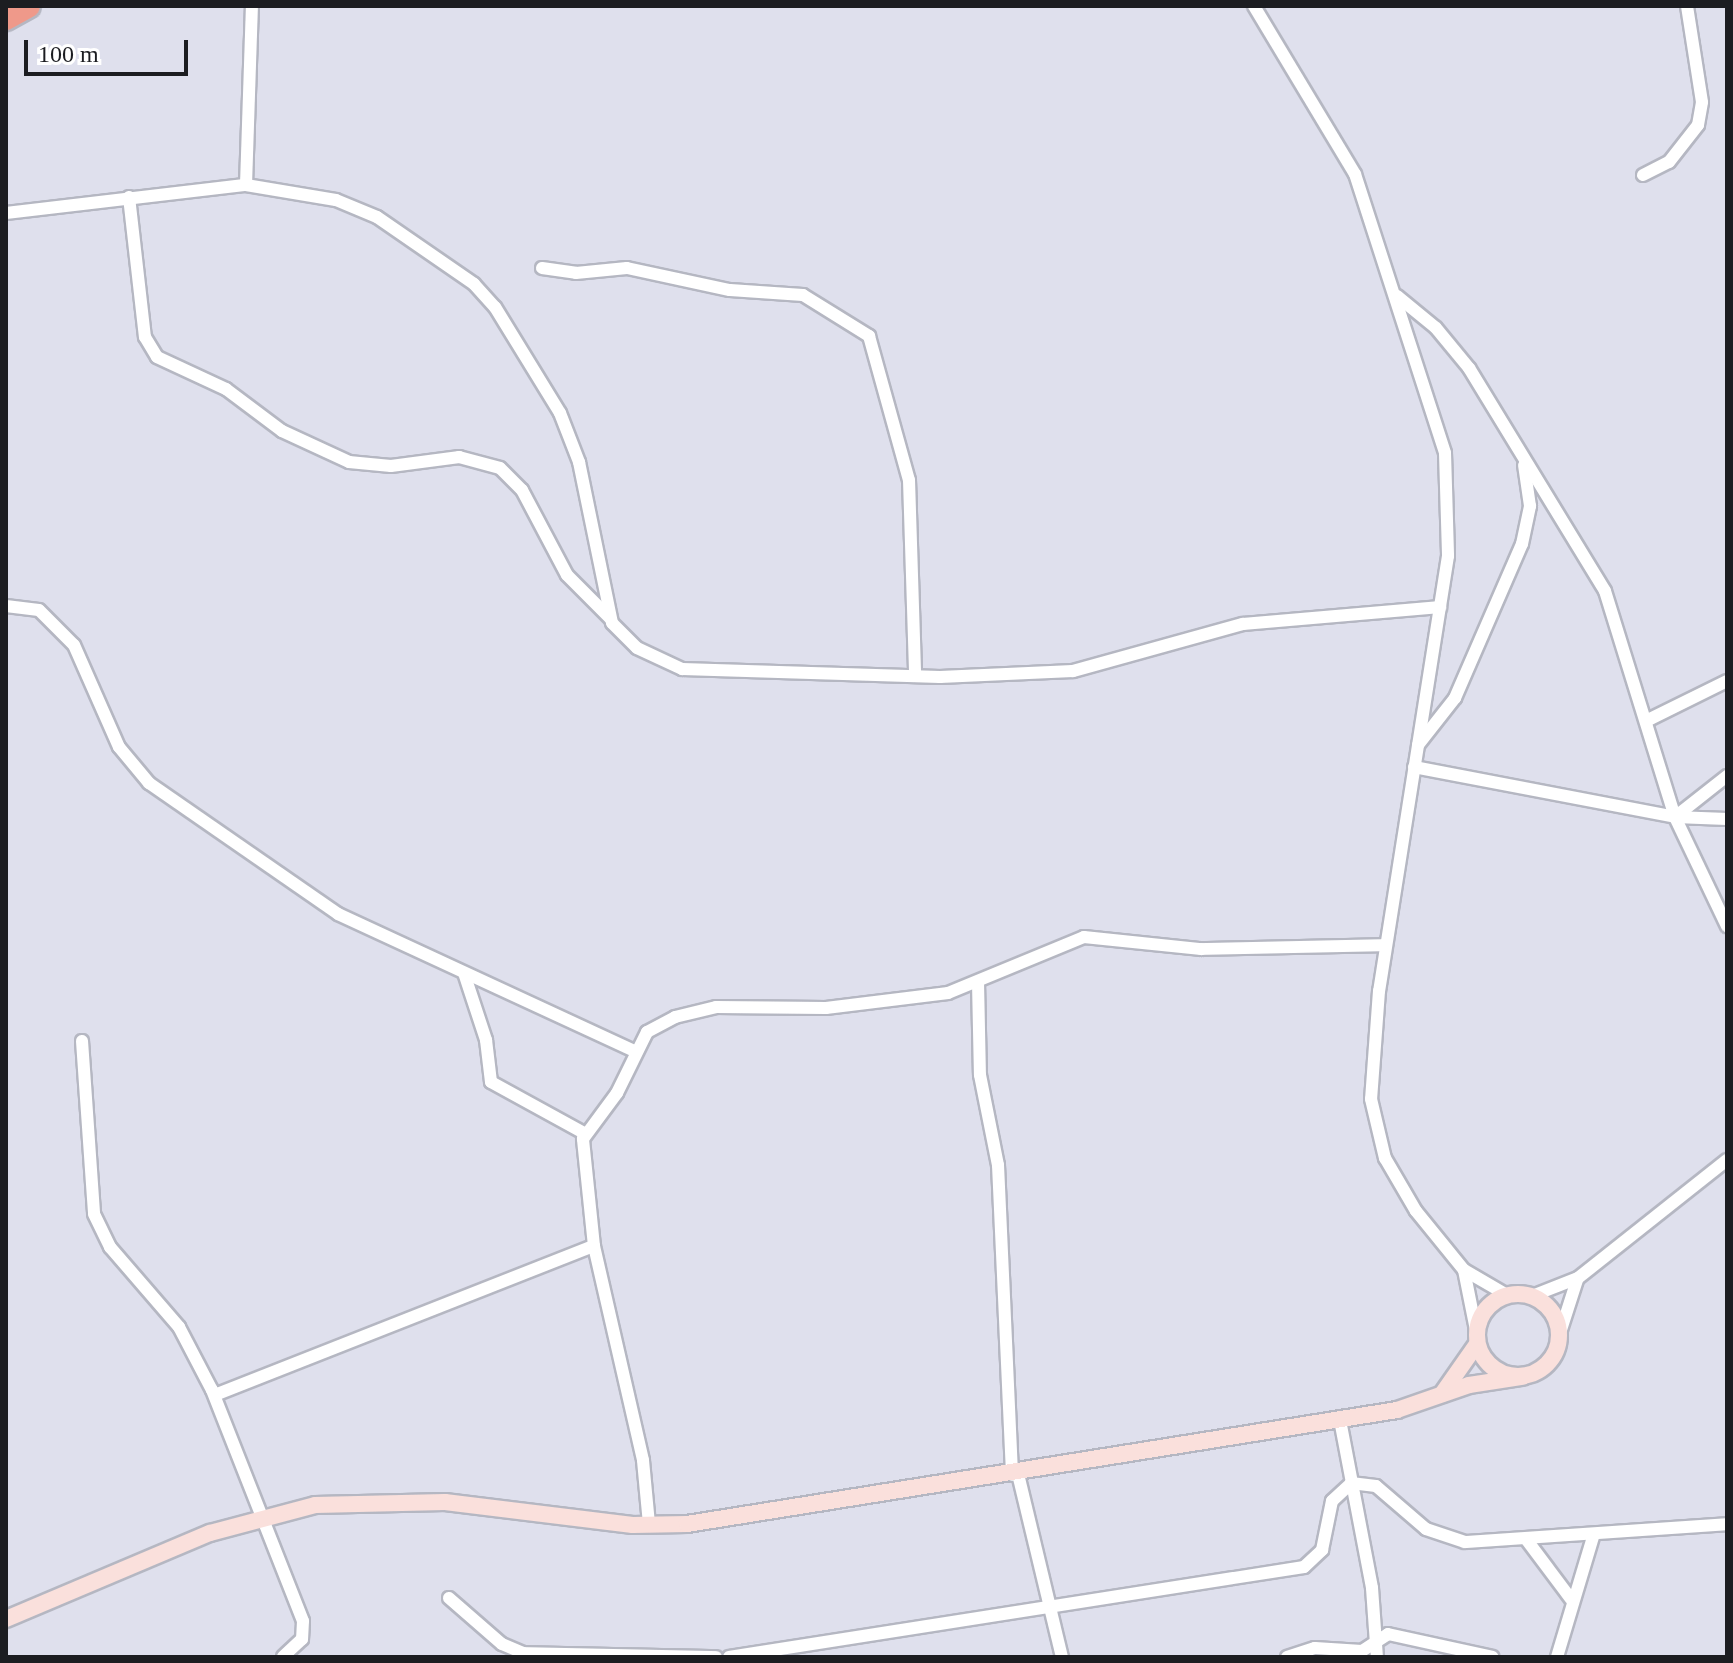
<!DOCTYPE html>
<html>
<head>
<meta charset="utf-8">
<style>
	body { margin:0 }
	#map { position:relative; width:1733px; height:1663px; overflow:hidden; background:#dfe0ed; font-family:Georgia,serif }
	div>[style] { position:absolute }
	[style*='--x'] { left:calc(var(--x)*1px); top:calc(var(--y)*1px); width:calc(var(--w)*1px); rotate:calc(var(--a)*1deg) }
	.roads { filter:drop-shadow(2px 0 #b5b7c2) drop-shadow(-2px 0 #b5b7c2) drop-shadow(0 2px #b5b7c2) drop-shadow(0 -2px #b5b7c2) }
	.street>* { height:12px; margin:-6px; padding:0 6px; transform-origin:6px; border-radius:6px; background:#fff }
	.secondary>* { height:16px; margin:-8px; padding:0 8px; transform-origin:8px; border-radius:8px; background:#fae0dc }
	.secondary>.ring { margin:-8px; padding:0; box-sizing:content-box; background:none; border:16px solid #fae0dc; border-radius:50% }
	.highway>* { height:22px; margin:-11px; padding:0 11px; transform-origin:11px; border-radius:11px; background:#ef998a }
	span { translate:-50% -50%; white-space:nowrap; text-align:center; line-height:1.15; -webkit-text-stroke:8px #fff; paint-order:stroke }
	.frame { position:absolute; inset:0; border:8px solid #1c1d21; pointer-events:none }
	.scale { position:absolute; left:24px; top:40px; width:164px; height:36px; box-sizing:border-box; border:4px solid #1c1d21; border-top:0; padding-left:10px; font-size:24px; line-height:28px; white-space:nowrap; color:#1c1d21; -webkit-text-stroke:6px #fff; paint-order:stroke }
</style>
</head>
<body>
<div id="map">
	<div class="roads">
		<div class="street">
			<div style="--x:1254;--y:6;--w:196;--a:59"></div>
			<div style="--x:1355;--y:174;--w:293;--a:72.1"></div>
			<div style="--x:1445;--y:453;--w:103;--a:88.3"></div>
			<div style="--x:1448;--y:556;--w:440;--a:99"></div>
			<div style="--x:1379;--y:991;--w:108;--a:94.2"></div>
			<div style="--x:1371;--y:1099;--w:61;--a:76.7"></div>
			<div style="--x:1385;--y:1158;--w:61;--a:59.7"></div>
			<div style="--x:1416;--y:1211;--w:76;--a:50.9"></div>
			<div style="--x:1464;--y:1270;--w:50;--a:30.2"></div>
			<div style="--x:1643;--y:175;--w:29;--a:-27"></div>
			<div style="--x:1669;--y:162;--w:47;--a:-51.9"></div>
			<div style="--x:1698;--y:125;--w:23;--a:-80"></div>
			<div style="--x:1702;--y:102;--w:97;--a:-98.9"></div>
			<div style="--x:246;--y:185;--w:179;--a:-88.1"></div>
			<div style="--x:129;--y:197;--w:141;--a:83.5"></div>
			<div style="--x:145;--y:337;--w:23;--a:59"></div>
			<div style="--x:157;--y:357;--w:76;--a:24.9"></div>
			<div style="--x:226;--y:389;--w:70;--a:36.9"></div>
			<div style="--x:282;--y:431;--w:74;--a:24.8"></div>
			<div style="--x:349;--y:462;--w:42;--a:5.4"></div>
			<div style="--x:391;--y:466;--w:69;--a:-7.5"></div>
			<div style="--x:459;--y:457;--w:42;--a:15"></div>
			<div style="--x:500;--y:468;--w:31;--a:45"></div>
			<div style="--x:522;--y:490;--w:96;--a:62.1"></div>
			<div style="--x:567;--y:575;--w:61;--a:45"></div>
			<div style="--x:6;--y:213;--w:242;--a:-6.7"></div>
			<div style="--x:246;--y:185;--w:91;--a:9.5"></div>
			<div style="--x:336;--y:200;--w:44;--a:22.5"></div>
			<div style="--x:377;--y:217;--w:118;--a:34.6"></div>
			<div style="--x:474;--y:284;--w:31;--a:48"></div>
			<div style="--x:495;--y:307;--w:124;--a:58.5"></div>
			<div style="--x:560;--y:413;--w:53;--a:68.8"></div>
			<div style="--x:579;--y:462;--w:164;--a:78.4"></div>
			<div style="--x:612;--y:623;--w:35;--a:45"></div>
			<div style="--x:637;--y:648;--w:50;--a:25"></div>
			<div style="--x:682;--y:669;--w:258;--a:1.8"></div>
			<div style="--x:940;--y:677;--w:133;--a:-2.6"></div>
			<div style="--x:1073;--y:671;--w:176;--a:-15.5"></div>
			<div style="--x:1243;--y:624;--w:198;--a:-4.9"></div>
			<div style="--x:542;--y:268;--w:34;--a:8"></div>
			<div style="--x:576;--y:273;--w:51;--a:-5.6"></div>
			<div style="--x:627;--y:268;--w:105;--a:12.1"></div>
			<div style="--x:730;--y:290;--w:73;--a:3.9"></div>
			<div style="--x:803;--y:295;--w:78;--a:31.8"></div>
			<div style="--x:869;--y:336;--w:149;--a:74.5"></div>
			<div style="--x:909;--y:480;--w:196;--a:88.2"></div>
			<div style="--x:1397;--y:296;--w:50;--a:39.4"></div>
			<div style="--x:1436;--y:328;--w:52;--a:50.5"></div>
			<div style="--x:1469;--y:368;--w:261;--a:58.6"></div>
			<div style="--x:1605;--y:591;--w:237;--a:72.8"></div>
			<div style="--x:1675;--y:817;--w:121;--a:64.5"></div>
			<div style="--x:6;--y:606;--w:33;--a:7"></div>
			<div style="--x:39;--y:610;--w:49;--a:45"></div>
			<div style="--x:74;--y:645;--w:111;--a:66.2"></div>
			<div style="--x:119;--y:747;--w:47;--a:50.2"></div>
			<div style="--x:149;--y:783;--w:230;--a:34.7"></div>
			<div style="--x:338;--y:914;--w:325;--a:24.8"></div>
			<div style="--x:1646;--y:721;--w:90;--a:-26.3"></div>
			<div style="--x:1418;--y:745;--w:60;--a:-51.8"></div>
			<div style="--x:1455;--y:698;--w:168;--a:-66.5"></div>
			<div style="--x:1522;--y:544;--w:39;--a:-78"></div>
			<div style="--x:1530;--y:506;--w:41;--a:-98.3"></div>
			<div style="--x:1414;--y:767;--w:266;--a:10.8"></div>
			<div style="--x:1675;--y:817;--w:52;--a:2.2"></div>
			<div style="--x:1675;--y:817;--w:66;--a:-38.3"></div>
			<div style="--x:464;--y:973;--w:71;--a:71.8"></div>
			<div style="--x:486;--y:1040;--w:42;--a:83.2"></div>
			<div style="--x:491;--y:1082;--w:106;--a:28.7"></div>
			<div style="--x:978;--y:982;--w:93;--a:88.8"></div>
			<div style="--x:980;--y:1075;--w:92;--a:78.7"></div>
			<div style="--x:998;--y:1165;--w:310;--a:87.4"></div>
			<div style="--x:82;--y:1041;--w:173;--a:86"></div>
			<div style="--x:94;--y:1214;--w:37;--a:64"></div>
			<div style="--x:110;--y:1247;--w:106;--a:49.2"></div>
			<div style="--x:179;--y:1327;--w:71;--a:62.4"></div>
			<div style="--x:212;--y:1390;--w:248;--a:68.5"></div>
			<div style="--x:303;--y:1621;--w:18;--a:93"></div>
			<div style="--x:302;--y:1639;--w:26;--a:137"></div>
			<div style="--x:1464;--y:1270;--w:61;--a:78.7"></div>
			<div style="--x:1532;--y:1296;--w:49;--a:-21.4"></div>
			<div style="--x:1578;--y:1278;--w:190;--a:-38.4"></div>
			<div style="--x:1560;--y:1333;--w:56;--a:-72.2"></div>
			<div style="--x:215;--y:1395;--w:407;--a:-21.5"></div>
			<div style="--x:1340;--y:1420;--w:171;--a:79.2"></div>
			<div style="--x:1372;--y:1588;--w:69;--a:85.9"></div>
			<div style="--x:1018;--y:1474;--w:188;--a:76.5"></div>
			<div style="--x:649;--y:1524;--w:64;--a:-95.4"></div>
			<div style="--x:643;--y:1460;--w:220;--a:-102.9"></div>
			<div style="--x:594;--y:1246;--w:108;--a:-95.9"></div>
			<div style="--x:583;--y:1139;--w:57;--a:-53.5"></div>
			<div style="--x:617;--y:1093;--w:68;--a:-63.8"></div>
			<div style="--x:647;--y:1032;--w:32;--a:-28"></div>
			<div style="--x:675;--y:1017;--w:42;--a:-13.7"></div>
			<div style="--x:716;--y:1007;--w:110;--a:0.5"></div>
			<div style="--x:826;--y:1008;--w:123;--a:-7"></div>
			<div style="--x:948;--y:993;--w:147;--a:-22.4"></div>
			<div style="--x:1084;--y:937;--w:118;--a:5.9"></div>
			<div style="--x:1201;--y:949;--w:185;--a:-1.2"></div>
			<div style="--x:1526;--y:1539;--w:75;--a:53.1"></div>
			<div style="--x:449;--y:1598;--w:70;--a:41"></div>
			<div style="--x:502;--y:1644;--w:23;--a:23"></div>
			<div style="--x:523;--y:1653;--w:193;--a:1.2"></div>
			<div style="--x:729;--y:1657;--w:582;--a:-8.9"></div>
			<div style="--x:1304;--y:1567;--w:25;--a:-43"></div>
			<div style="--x:1322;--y:1550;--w:50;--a:-78.5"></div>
			<div style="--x:1332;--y:1501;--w:26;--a:-43"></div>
			<div style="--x:1351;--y:1483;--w:25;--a:7"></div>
			<div style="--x:1376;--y:1486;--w:66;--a:40.7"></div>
			<div style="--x:1426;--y:1529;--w:41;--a:18.4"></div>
			<div style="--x:1465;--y:1542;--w:263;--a:-3.9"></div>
			<div style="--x:1287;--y:1657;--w:29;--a:-18"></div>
			<div style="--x:1315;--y:1648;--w:47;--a:3.7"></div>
			<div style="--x:1362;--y:1651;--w:31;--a:-33"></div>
			<div style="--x:1388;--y:1634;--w:107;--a:12.4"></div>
			<div style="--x:1557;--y:1657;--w:125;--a:-73.3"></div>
		</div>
		<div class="secondary">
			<div class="ring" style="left:1477px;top:1294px;width:66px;height:66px"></div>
			<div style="--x:1442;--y:1394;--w:61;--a:-55"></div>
			<div style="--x:6;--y:1619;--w:221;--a:-22.9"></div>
			<div style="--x:210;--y:1533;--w:109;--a:-14.9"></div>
			<div style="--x:315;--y:1505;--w:130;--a:-1.3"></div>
			<div style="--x:445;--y:1502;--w:189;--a:7"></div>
			<div style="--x:633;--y:1525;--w:54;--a:-1.1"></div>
			<div style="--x:687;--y:1524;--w:719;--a:-9.12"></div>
			<div style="--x:1397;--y:1410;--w:76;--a:-19.1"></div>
			<div style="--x:1469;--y:1385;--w:54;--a:-8.6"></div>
		</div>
		<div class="highway">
			<div style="--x:6;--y:19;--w:26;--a:-29"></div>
		</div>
	</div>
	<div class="frame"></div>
	<div class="scale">100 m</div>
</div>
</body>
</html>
